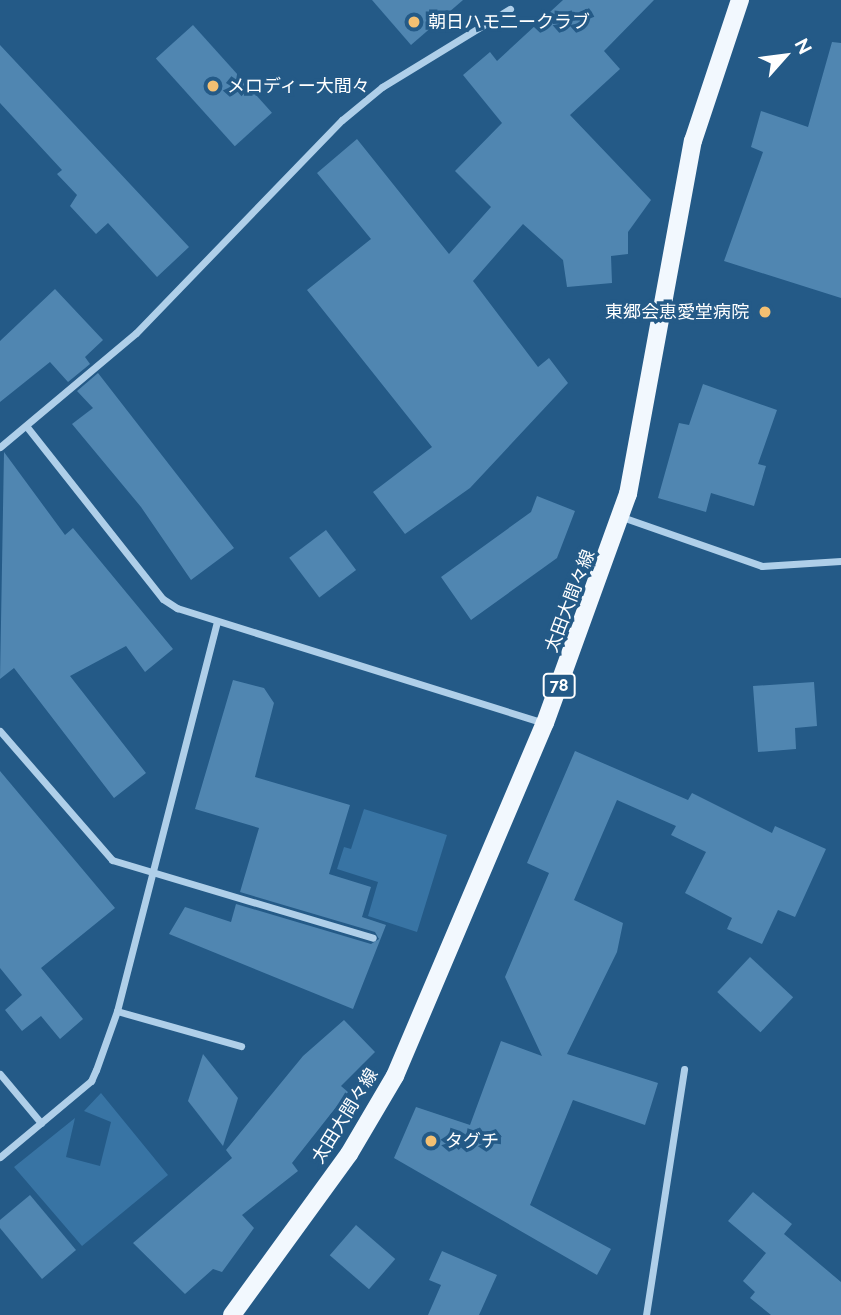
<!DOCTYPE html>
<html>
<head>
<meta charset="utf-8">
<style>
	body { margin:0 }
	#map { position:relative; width:841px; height:1315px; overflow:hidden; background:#245a87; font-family:Raleway,"Noto Sans JP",sans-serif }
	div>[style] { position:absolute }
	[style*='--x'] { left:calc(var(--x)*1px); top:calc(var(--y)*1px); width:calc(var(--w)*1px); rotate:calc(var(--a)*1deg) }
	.green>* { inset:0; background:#3874a4 }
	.building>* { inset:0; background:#5086b1; transform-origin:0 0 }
	.minor>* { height:7px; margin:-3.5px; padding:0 3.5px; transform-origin:3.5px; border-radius:3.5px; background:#afcfe9 }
	.primary>* { height:18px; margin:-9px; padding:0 9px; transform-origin:9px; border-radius:9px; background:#f2f8fe }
	.dots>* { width:19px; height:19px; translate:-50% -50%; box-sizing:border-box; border:4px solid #245a87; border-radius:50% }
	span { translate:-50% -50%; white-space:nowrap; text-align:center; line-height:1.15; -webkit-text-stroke:7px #245a87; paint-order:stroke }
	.shield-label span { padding:2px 5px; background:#245a87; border:2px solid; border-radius:5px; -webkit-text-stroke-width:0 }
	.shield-label { font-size:16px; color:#fff; font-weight:700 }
	.poi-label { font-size:18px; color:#fff }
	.left { translate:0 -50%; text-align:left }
	.right { translate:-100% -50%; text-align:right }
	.street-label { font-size:18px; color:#fff }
	.north { position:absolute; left:750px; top:21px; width:70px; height:70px; -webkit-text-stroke:5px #245a87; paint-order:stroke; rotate:62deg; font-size:19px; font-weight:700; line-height:28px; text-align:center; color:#fff }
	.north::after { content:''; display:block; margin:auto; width:24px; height:32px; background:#fff; clip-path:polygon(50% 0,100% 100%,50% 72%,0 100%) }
</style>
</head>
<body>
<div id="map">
	<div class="green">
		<div style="clip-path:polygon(364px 809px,447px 835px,417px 932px,368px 916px,378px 882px,337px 869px,344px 847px,351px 849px)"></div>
		<div style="clip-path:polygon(101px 1093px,168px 1175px,82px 1246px,14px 1167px,75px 1118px,66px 1157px,100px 1166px,111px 1122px,84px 1111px)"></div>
	</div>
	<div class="building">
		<div style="clip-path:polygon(372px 0,463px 0,411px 45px)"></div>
		<div style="clip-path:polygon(563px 0,654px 0,604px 51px,620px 69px,570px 115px,651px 200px,628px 232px,628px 254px,611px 256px,612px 283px,567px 287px,563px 260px,523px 224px,473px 281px,538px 367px,549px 358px,568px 383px,470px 488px,405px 534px,373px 492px,432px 447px,307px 290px,371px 239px,317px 173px,357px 139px,449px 254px,491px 207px,455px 171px,502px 123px,463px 75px,490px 52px,497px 61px)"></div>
		<div style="left:193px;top:25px;width:118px;height:50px;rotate:48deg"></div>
		<div style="clip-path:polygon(832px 42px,841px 43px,841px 298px,724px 261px,763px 152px,751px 147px,761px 111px,808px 127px)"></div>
		<div style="clip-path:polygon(0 45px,189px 247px,157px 277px,108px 223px,96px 234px,70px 206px,77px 195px,57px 174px,62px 170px,0 103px)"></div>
		<div style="clip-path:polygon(55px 289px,103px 340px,85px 357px,90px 364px,68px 382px,50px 362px,0 402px,0 341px)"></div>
		<div style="clip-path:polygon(98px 373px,234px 548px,191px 580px,141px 507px,72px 424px,93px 408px,77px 391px)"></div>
		<div style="clip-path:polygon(703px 384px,777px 410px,758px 464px,766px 466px,754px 506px,711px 493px,706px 512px,658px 498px,679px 423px,689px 425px)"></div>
		<div style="clip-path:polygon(4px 452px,65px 535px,73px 528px,173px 649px,145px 672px,126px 646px,70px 676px,146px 773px,114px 798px,14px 668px,0 679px)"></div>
		<div style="clip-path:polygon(537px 496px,575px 511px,557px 558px,471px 620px,441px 577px,531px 512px)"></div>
		<div style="left:326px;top:530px;width:50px;height:46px;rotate:53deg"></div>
		<div style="clip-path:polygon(233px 680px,264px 688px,274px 703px,255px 777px,350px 805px,329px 874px,371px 887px,362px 917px,386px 925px,353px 1009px,169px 934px,185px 907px,231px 922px,236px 904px,371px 944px,379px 939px,375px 932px,240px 892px,259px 828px,195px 809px)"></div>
		<div style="clip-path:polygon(814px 682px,817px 726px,795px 728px,796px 749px,758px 752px,753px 686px)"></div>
		<div style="clip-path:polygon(575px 751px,688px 800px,692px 793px,772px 833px,775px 826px,826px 849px,795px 917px,778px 910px,762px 944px,727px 929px,732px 918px,685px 893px,706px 852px,671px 835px,676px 826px,617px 800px,574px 900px,623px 923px,617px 952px,567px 1054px,658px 1083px,645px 1125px,573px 1100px,530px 1205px,611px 1249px,597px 1275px,394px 1158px,416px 1107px,470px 1125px,501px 1041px,542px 1056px,505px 977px,549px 873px,527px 863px)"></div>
		<div style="clip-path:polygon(0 771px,115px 908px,41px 968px,83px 1019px,60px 1039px,41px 1016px,22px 1031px,5px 1010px,22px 995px,0 968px)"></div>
		<div style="left:750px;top:957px;width:59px;height:48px;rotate:43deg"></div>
		<div style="clip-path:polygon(344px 1020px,375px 1052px,341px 1086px,348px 1092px,292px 1163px,298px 1171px,242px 1215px,254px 1228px,222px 1272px,213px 1269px,185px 1294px,133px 1243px,232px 1158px,226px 1150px,303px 1056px)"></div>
		<div style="clip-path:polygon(203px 1054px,238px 1098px,223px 1146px,188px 1101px)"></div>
		<div style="clip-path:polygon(753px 1192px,792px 1224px,784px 1234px,841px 1282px,841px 1315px,771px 1315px,750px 1298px,755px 1292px,743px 1281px,766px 1253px,728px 1221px)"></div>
		<div style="clip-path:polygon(30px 1195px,76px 1250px,42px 1279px,0 1228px,0 1220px)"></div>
		<div style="left:356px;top:1225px;width:52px;height:40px;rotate:41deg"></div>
		<div style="clip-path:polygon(442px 1251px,497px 1275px,479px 1315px,428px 1315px,441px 1285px,429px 1280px)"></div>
	</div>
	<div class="minor">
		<div style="--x:27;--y:427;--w:219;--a:51.7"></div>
		<div style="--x:163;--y:599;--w:17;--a:33"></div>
		<div style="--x:177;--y:608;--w:385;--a:17.4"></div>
		<div style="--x:0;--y:447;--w:177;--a:-40"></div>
		<div style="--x:136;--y:333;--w:296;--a:-46"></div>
		<div style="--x:342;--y:120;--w:52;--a:-39.5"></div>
		<div style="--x:382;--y:87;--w:150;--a:-31.4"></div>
		<div style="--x:622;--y:517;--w:148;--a:19.3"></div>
		<div style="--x:762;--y:566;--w:79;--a:-3.6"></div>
		<div style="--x:0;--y:731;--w:171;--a:49"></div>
		<div style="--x:112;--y:860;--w:272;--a:16.6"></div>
		<div style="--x:117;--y:1011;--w:129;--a:15.8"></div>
		<div style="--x:0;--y:1074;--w:64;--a:50.1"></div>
		<div style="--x:0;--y:1157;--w:119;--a:-39.9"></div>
		<div style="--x:91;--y:1081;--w:12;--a:-66"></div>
		<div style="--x:96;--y:1070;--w:63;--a:-70.4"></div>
		<div style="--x:117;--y:1011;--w:402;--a:-75.6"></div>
		<div style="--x:646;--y:1315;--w:249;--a:-81.2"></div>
	</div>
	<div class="primary">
		<div style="--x:232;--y:1315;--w:199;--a:-54"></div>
		<div style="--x:349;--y:1154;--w:91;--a:-59.5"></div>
		<div style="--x:395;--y:1076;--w:384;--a:-67"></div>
		<div style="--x:545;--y:723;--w:244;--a:-70.1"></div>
		<div style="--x:628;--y:494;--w:359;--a:-79.6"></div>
		<div style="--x:693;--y:141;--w:149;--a:-71.6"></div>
	</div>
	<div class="dots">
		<div style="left:414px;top:22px;background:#f4c072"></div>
		<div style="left:213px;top:86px;background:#f4c072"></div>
		<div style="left:765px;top:312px;background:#f4c072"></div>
		<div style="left:431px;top:1141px;background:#f4c072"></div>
	</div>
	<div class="shield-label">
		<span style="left:559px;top:686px">78</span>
	</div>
	<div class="poi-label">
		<span class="left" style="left:428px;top:22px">朝日ハモ二ークラブ</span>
		<span class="left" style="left:227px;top:86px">メロディー大間々</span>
		<span class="right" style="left:749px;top:312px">東郷会恵愛堂病院</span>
		<span class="left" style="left:445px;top:1141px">タグチ</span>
	</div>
	<div class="street-label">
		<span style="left:570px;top:601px;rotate:-69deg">太田大間々線</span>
		<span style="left:345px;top:1116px;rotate:-58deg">太田大間々線</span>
	</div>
	<div class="north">N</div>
</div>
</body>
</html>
